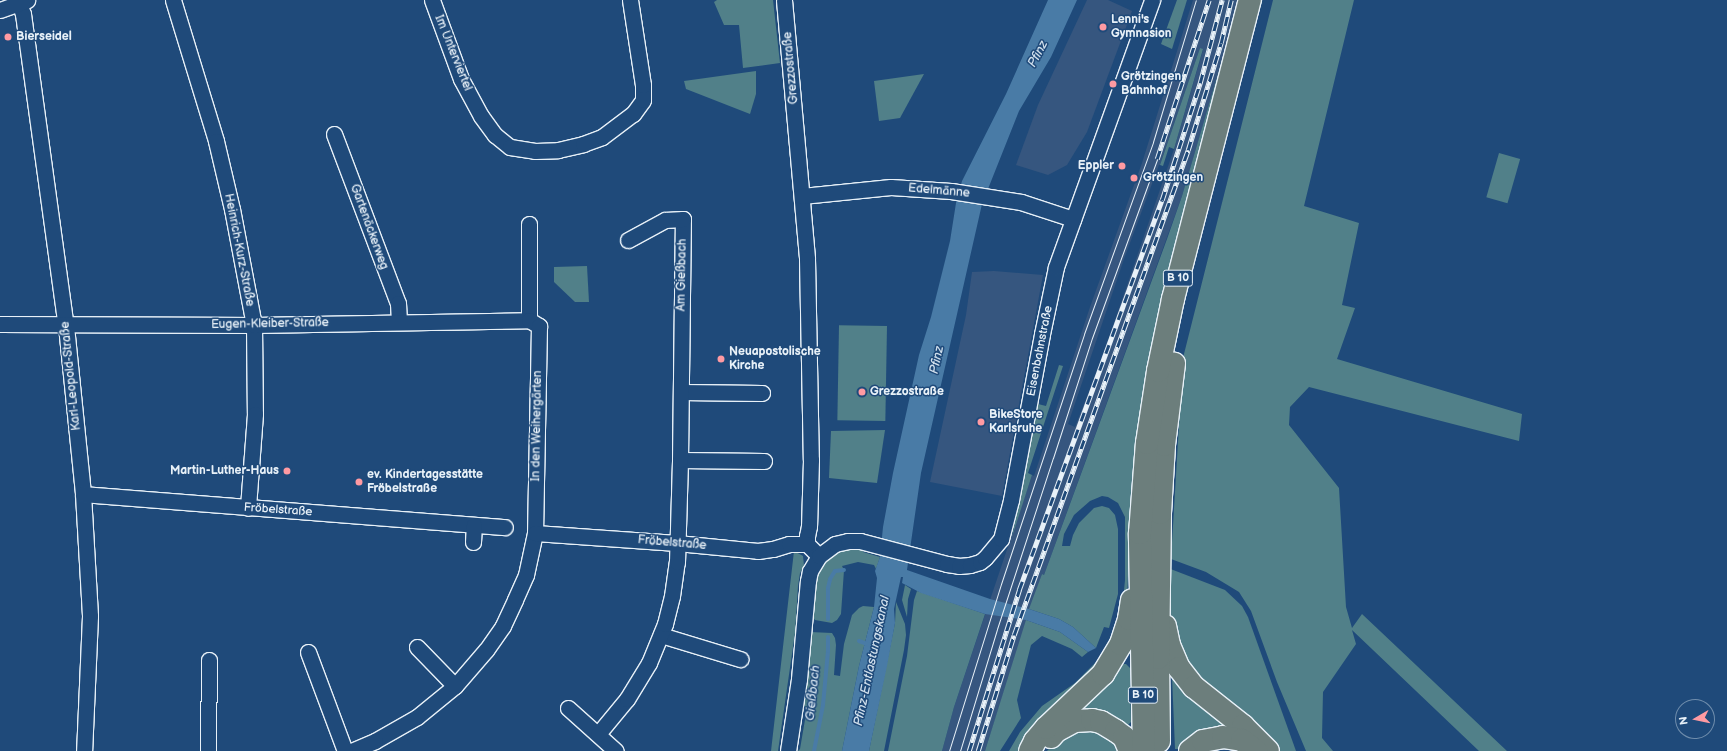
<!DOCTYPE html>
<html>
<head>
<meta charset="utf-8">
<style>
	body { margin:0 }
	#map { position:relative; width:1727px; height:751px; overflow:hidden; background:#1f4a7a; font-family:"Balsamiq Sans",sans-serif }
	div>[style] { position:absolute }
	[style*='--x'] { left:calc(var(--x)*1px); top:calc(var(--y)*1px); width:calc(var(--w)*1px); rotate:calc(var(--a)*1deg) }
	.built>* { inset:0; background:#36567f }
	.green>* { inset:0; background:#518089; transform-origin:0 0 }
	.water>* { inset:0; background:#497ba6 }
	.stream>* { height:4px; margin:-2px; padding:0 2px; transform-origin:2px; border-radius:2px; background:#497ba6 }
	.roads { filter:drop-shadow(1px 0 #e8f1f8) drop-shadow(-1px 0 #e8f1f8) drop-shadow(0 1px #e8f1f8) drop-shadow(0 -1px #e8f1f8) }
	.minor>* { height:15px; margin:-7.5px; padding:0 7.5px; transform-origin:7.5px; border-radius:7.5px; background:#1f4a7a }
	.highway>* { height:22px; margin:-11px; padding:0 11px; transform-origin:11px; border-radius:11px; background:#6c7e7c }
	.tram>* { height:1px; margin:-0.5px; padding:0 0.5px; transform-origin:0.5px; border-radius:0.5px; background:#e8f1f8 }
	.rail>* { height:4.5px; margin-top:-2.25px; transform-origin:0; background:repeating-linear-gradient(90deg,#1f4a7a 0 9px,#e8f1f8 0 18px); box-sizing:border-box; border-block:1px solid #e8f1f8 }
	.dots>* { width:11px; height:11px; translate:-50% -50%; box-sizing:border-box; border:2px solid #1f4a7a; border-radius:50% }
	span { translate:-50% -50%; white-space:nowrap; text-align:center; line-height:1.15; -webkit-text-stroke:3px #1f4a7a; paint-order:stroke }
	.shield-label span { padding:1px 3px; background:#1f4a7a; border:1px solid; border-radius:3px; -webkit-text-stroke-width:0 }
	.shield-label { font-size:11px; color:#e8f1f8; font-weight:700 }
	.poi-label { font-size:12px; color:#e8f1f8; font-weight:700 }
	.left { translate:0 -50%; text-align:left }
	.right { translate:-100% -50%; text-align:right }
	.street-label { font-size:12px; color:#e8f1f8 }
	.water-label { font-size:13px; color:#d0dfec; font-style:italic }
	.north { position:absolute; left:1675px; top:699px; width:40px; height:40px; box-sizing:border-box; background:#1f4a7a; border:1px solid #6f8dac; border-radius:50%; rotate:261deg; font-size:11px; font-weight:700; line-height:16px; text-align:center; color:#e8f1f8 }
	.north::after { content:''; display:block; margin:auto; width:14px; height:18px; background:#ff9aa2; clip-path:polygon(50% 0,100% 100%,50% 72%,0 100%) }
</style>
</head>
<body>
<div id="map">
	<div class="built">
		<div style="clip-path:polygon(1087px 0,1108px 0,1132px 11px,1087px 132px,1067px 165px,1048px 175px,1016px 165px,1038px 105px)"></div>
		<div style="clip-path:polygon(evenodd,1193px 0,1240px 0,1182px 196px,1044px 575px,1042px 574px,985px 751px,942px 751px,954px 707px,1032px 475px,1034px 476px,1090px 307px,1142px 163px,1193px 0,1200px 48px,1203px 50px,1174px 149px,1101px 361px,1075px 427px,1068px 424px,1124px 259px,1159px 165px,1160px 165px,1200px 48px)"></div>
		<div style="clip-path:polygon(994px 271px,1043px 275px,1002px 496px,930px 482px,966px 315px,972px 272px)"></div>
	</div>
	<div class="green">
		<div style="clip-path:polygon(717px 0,773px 0,780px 63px,743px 68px,739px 25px,724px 25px,714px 2px)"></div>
		<div style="clip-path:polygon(1177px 0,1187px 0,1172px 49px,1161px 44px)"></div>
		<div style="clip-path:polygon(1273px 0,1354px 0,1304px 206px,1359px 223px,1342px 305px,1355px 308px,1337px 359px,1522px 414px,1519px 441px,1309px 387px,1290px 407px,1289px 425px,1339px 488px,1346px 607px,1352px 628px,1362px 614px,1507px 751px,1479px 751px,1352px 630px,1356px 644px,1323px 692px,1322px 738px,1333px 751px,1306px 751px,1277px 682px,1251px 611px,1239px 592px,1206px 572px,1171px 559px,1183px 358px)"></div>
		<div style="clip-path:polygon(1232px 26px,1210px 115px,1205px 127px,1203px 141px,1192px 176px,1149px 355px,1138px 429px,1131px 491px,1127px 604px,1116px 642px,1025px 751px,1009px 751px,1020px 732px,1042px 706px,1075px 683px,1104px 654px,1110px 644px,1122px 611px,1125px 580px,1125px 517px,1118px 503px,1108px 497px,1102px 496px,1090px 501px,1074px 515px,1064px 534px,1062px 546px,1070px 546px,1073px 535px,1079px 523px,1094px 508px,1102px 506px,1109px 508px,1115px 515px,1118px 529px,1118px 594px,1109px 628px,1104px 627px,1096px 648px,1073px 627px,1059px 619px,1029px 609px,1042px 574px,1044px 575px,1167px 239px,1182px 196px)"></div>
		<div style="clip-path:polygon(1200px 48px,1203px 49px,1174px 149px,1169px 147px,1163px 166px,1160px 165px)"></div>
		<div style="clip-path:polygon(756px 71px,756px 94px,750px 114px,686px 89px,684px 81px)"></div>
		<div style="clip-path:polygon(924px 74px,900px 118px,879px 121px,874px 81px)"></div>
		<div style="left:1499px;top:153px;width:22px;height:46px;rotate:16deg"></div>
		<div style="clip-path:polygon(587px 266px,589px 302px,575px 302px,554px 282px,554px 267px)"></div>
		<div style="left:887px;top:326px;width:95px;height:48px;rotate:91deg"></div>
		<div style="clip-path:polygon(1059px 365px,1063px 366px,1028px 473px,1032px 475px,1012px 537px,1038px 404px,1046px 406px)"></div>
		<div style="clip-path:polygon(885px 430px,877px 483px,829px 478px,831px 431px)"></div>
		<div style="clip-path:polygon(854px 548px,864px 549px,863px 552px,880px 557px,876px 569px,874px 565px,858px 562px,842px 566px,844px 570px,841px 614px,837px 620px,832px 623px,815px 620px,813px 617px,816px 580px,819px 572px,830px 557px,841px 551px)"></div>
		<div style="clip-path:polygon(794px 551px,803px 556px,804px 566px,800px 573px,798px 586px,795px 633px,778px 751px,771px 751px)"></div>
		<div style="clip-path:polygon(1168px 568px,1225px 590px,1242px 606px,1248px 617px,1296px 751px,1274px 751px,1186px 667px,1169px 616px)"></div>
		<div style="clip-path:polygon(905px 585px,911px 589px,908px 599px,907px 617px,902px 600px)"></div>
		<div style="clip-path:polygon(917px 591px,985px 614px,954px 707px,942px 751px,888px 751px,907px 656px,914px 600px)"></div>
		<div style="clip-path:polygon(896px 602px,905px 624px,906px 635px,904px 650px,884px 751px,869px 751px,895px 623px)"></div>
		<div style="clip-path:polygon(863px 606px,874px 607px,859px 666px,842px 751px,798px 751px,800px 749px,807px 708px,802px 706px,810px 632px,832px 633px,835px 638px,836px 645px,834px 675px,840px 676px,844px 644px,852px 615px,859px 608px)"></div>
		<div style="clip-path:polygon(1026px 620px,1060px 632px,1088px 652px,1082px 657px,1072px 649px,1042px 636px,1031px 645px,1017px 700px,1021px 718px,1000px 751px,985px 751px)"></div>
		<div style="clip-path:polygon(1122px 664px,1126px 664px,1130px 668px,1131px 722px,1127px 726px,1085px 709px,1084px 707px)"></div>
		<div style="clip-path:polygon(1172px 676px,1231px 726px,1180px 749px,1175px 749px)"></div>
		<div style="clip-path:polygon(1092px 727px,1124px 751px,1047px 751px,1060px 736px)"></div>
	</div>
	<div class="water">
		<div style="clip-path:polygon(1048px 0,1077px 0,1051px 57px,1019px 111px,982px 204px,921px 473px,907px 570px,990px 599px,1029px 609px,1059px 619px,1073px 627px,1096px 648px,1088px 652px,1060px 632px,1026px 620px,985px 614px,921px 593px,902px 583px,903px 577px,901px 577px,894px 609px,895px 623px,887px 666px,869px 751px,842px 751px,859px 666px,874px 607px,877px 578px,875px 571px,880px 557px,883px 527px,893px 473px,919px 355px,931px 317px,950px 241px,956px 203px,962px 181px,1006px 94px)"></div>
	</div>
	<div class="stream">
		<div style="--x:828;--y:619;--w:31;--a:-90"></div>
		<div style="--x:828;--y:588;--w:9;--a:-77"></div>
		<div style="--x:830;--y:579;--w:9;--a:-58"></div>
		<div style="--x:835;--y:571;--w:9;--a:-6"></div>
		<div style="--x:859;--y:641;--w:12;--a:20"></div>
		<div style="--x:814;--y:751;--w:47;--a:-78.9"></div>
		<div style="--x:823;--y:705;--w:54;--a:-84.7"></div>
		<div style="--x:828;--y:651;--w:14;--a:-90"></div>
	</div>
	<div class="roads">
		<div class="minor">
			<div style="--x:173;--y:0;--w:147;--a:73"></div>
			<div style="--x:216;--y:141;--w:70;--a:76.8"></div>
			<div style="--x:232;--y:209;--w:118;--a:79.3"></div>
			<div style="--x:254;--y:325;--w:89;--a:89.4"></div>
			<div style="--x:255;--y:414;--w:94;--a:94.3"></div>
			<div style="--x:432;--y:0;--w:84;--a:69.8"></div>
			<div style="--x:461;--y:79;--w:42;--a:61.6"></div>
			<div style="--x:481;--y:116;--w:24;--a:54"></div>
			<div style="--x:495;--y:135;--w:19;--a:39"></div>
			<div style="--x:510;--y:147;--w:25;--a:9"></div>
			<div style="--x:535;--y:151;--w:23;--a:-2"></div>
			<div style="--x:558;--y:150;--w:26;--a:-13"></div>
			<div style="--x:583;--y:144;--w:20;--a:-20"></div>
			<div style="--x:602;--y:137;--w:39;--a:-37"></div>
			<div style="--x:633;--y:114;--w:17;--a:-54"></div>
			<div style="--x:643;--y:100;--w:15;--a:-90"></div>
			<div style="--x:643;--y:85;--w:86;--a:-98.7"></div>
			<div style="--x:784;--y:0;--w:260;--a:84.9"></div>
			<div style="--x:807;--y:259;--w:201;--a:88.9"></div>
			<div style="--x:811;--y:460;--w:66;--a:91.7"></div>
			<div style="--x:809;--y:526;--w:10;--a:101"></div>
			<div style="--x:807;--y:536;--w:8;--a:90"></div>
			<div style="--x:807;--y:544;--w:17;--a:45"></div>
			<div style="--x:19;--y:3;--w:12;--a:70"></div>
			<div style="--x:23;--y:14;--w:315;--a:82.2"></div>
			<div style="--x:66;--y:326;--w:169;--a:84.2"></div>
			<div style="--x:83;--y:494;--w:122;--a:86.7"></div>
			<div style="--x:90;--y:616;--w:135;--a:92.5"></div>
			<div style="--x:0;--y:10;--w:29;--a:-20"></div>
			<div style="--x:334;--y:134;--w:181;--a:69.3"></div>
			<div style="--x:398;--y:303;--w:19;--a:87"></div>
			<div style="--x:802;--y:196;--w:89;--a:-5.8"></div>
			<div style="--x:891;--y:187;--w:60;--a:3.8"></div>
			<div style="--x:951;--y:191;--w:71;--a:8.9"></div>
			<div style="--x:1021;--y:202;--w:55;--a:18.1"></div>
			<div style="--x:529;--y:224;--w:96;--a:90"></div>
			<div style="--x:0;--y:324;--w:254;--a:0.2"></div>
			<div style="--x:254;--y:325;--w:275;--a:-1"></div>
			<div style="--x:529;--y:320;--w:12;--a:31"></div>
			<div style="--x:539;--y:326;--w:207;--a:91.1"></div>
			<div style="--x:535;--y:533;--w:43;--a:102.1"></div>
			<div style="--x:526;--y:575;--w:27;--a:114"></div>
			<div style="--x:515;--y:600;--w:29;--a:115"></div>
			<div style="--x:503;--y:626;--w:29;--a:125"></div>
			<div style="--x:486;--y:650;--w:48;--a:130.7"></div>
			<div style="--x:455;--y:686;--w:49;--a:140.8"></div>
			<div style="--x:417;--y:717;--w:48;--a:150.3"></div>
			<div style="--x:375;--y:741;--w:26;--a:157"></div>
			<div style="--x:681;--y:392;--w:81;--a:0.7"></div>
			<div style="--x:680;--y:460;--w:84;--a:0.7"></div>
			<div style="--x:83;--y:494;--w:423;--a:4.5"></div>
			<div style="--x:535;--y:533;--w:142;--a:4"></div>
			<div style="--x:677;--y:543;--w:81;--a:5.6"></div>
			<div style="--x:758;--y:551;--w:15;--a:-8"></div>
			<div style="--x:773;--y:549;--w:17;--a:-17"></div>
			<div style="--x:789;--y:544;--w:18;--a:0"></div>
			<div style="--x:473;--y:542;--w:17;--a:-87"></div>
			<div style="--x:661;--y:635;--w:83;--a:16.9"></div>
			<div style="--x:417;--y:647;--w:54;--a:45.7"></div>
			<div style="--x:308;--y:652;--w:106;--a:69.5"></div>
			<div style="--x:568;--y:708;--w:64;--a:41.9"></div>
			<div style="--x:598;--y:734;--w:45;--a:-50.4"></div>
			<div style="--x:627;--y:699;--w:42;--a:-58.6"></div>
			<div style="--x:649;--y:663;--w:42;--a:-67.7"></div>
			<div style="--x:665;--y:624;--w:29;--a:-76"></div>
			<div style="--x:672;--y:596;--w:34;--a:-82"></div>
			<div style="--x:677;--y:562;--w:102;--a:-88.3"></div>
			<div style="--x:680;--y:460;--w:241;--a:-89.3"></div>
			<div style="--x:683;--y:219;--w:18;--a:177"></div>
			<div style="--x:665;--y:220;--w:42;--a:151.6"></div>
			<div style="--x:208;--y:751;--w:91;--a:-89.4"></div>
			<div style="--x:788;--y:751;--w:73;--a:-81.3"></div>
			<div style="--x:799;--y:679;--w:98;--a:-84.8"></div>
			<div style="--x:808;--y:581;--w:10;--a:-79"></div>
			<div style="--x:810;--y:571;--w:17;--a:-59"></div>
			<div style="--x:819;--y:556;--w:20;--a:-37"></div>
			<div style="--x:835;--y:544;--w:13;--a:-13"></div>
			<div style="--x:848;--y:541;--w:12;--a:0"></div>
			<div style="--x:860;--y:541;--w:90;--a:14.8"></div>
			<div style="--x:947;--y:564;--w:12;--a:9"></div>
			<div style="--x:959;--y:566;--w:11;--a:-5"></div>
			<div style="--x:970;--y:565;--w:10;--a:-17"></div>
			<div style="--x:980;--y:562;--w:6;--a:-39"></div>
			<div style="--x:985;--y:558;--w:25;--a:-50"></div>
			<div style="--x:1001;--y:539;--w:40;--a:-75.6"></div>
			<div style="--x:1011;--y:500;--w:169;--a:-79.4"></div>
			<div style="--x:1042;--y:334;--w:68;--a:-78.2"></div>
			<div style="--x:1056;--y:267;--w:284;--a:-70.2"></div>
		</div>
		<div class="highway">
			<div style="--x:1165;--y:626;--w:19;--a:78"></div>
			<div style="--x:1169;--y:645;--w:25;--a:67"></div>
			<div style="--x:1179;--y:668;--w:24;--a:52"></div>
			<div style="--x:1194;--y:687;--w:63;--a:38.5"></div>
			<div style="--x:1243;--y:726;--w:35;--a:45"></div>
			<div style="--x:1051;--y:737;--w:8;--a:-50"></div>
			<div style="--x:1056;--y:731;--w:21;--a:-28"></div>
			<div style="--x:1075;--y:721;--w:17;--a:-3"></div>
			<div style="--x:1092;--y:720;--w:9;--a:13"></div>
			<div style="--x:1101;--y:722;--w:17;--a:31"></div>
			<div style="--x:1116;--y:731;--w:10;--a:37"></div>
			<div style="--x:1124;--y:737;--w:15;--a:67"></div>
			<div style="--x:1159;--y:741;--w:83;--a:-90.7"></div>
			<div style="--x:1158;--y:658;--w:145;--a:-89.2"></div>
			<div style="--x:1160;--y:513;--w:68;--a:-86.6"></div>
			<div style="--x:1164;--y:445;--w:82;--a:-83"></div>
			<div style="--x:1030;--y:751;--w:11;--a:-63"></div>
			<div style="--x:1035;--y:741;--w:17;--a:-50"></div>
			<div style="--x:1046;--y:728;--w:79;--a:-43.5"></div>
			<div style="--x:1103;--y:674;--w:35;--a:-59"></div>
			<div style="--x:1121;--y:644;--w:26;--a:-72"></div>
			<div style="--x:1129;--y:619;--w:19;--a:-81"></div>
			<div style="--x:1144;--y:751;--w:218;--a:-91.1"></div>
			<div style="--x:1140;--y:533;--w:90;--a:-85.6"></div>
			<div style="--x:1147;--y:443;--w:73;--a:-81.3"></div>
			<div style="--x:1158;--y:371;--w:74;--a:-78.2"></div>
			<div style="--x:1173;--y:299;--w:309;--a:-75.6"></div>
			<div style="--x:1190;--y:751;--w:16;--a:-38"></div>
			<div style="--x:1203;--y:741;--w:20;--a:-11"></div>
			<div style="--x:1223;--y:737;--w:19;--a:9"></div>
			<div style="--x:1242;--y:740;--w:18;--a:38"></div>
		</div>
	</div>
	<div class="tram">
		<div style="--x:949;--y:751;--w:175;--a:-72.7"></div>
		<div style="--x:1001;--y:584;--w:263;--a:-71.6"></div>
		<div style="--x:1084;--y:334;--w:204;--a:-70.2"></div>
		<div style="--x:1153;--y:142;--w:148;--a:-73.2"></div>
		<div style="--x:960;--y:751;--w:127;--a:-73.1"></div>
		<div style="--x:997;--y:629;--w:180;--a:-71.9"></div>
		<div style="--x:1053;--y:458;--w:126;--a:-72"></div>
		<div style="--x:1092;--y:338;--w:190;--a:-70"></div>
	</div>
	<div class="rail">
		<div style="--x:1157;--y:159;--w:167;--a:-71.9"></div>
		<div style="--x:969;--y:751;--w:169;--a:-72.7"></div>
		<div style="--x:1019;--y:590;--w:415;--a:-69.9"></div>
		<div style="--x:1162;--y:200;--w:123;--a:-72"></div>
		<div style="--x:1200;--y:83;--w:86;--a:-75.2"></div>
		<div style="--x:978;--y:751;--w:121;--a:-72.8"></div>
		<div style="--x:1014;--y:635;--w:515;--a:-70.26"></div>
		<div style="--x:1188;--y:150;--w:112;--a:-72.9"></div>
		<div style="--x:1221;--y:43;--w:44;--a:-76.9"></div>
	</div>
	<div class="dots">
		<div style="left:1103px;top:27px;background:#ff9aa2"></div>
		<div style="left:8px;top:37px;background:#ff9aa2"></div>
		<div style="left:1113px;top:84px;background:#ff9aa2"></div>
		<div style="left:1122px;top:166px;background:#ff9aa2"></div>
		<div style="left:1134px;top:178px;background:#ff9aa2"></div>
		<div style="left:721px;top:359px;background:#ff9aa2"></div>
		<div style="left:862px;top:392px;background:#ff9aa2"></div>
		<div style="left:981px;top:422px;background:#ff9aa2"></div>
		<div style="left:287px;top:471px;background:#ff9aa2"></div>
		<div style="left:359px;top:482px;background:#ff9aa2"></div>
	</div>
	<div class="shield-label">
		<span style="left:1178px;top:278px">B 10</span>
		<span style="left:1143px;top:695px">B 10</span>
	</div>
	<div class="poi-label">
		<span class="left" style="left:1111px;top:27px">Lenni's<br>Gymnasion</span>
		<span class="left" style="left:16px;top:37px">Bierseidel</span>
		<span class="left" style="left:1121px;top:84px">Grötzingen<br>Bahnhof</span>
		<span class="right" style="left:1114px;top:166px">Eppler</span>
		<span class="left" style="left:1143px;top:178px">Grötzingen</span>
		<span class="left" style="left:729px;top:359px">Neuapostolische<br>Kirche</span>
		<span class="left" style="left:870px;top:392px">Grezzostraße</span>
		<span class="left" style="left:989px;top:422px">BikeStore<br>Karlsruhe</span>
		<span class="right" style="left:279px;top:471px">Martin-Luther-Haus</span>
		<span class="left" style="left:367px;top:482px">ev. Kindertagesstätte<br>Fröbelstraße</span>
	</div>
	<div class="street-label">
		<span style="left:453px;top:53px;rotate:68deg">Im Unterviertel</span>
		<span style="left:791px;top:68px;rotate:-95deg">Grezzostraße</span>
		<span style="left:939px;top:191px;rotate:5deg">Edelmänne</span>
		<span style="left:369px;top:227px;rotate:70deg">Gartenäckerweg</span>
		<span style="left:239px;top:250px;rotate:79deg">Heinrich-Kurz-Straße</span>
		<span style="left:682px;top:275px;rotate:-89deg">Am Gießbach</span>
		<span style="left:270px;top:324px;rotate:-1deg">Eugen-Kleiber-Straße</span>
		<span style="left:1040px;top:351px;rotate:-79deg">Eisenbahnstraße</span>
		<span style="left:71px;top:376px;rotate:-96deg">Karl-Leopold-Straße</span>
		<span style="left:537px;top:426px;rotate:-89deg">In den Weihergärten</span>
		<span style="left:278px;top:510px;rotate:4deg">Fröbelstraße</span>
		<span style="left:672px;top:543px;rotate:5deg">Fröbelstraße</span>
	</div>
	<div class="water-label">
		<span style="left:1038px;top:54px;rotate:-62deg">Pfinz</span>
		<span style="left:937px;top:360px;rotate:-78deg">Pfinz</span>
		<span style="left:872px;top:661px;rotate:-78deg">Pfinz-Entlastungskanal</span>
		<span style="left:813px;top:693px;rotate:-84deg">Gießbach</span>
	</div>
	<div class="north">N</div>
</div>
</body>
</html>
